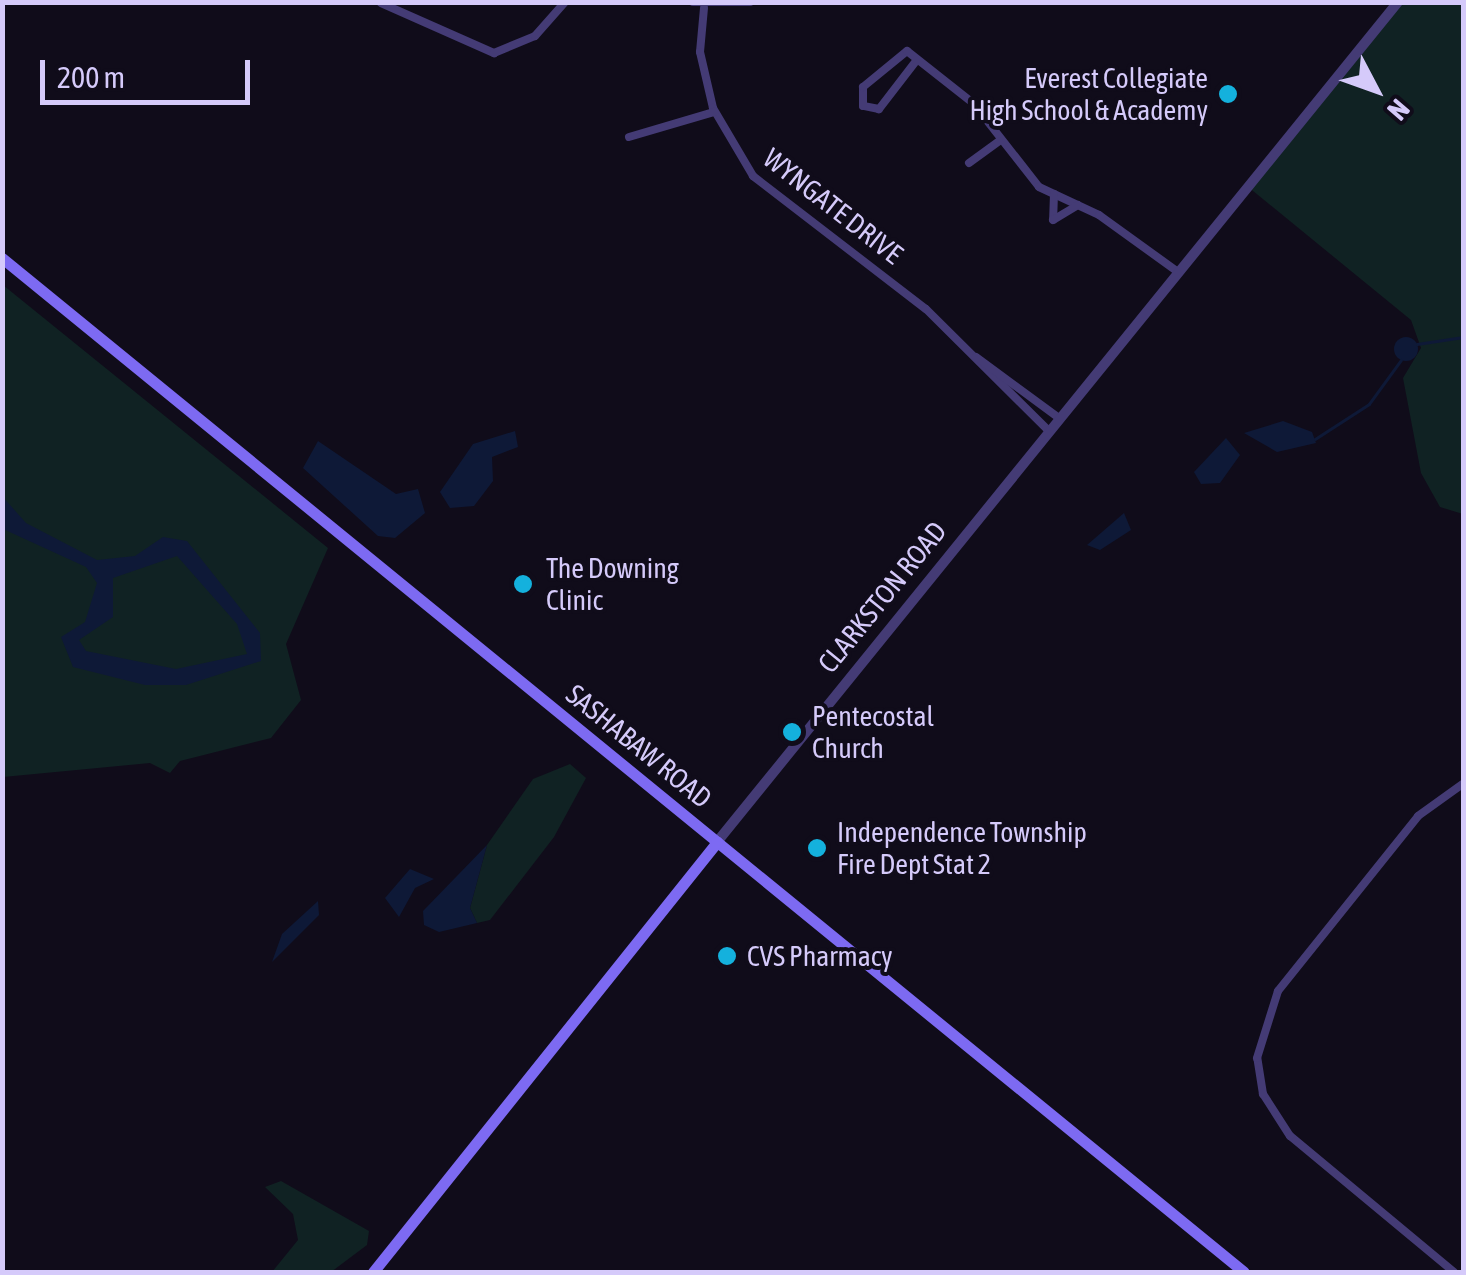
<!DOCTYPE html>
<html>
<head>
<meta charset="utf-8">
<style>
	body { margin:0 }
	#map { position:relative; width:1466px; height:1275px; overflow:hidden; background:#100c1a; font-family:"Asap Condensed",sans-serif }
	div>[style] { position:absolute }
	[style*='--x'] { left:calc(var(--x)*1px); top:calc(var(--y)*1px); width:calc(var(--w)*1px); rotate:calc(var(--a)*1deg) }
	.green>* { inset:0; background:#102223 }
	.water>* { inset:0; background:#0e1937 }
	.round { border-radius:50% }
	.stream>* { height:2.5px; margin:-1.25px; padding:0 1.25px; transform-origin:1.25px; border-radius:1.25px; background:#0e1937 }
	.minor>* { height:8px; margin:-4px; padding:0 4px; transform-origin:4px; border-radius:4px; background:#443b75 }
	.tertiary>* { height:10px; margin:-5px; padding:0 5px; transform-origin:5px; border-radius:5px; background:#443b75 }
	.secondary>* { height:11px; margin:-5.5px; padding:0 5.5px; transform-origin:5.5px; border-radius:5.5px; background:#7d6af2 }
	.dots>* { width:28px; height:28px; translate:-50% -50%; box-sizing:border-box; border:5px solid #100c1a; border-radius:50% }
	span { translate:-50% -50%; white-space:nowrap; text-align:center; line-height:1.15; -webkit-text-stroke:8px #100c1a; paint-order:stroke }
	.poi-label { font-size:28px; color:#d5cafa }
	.right { translate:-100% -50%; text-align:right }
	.left { translate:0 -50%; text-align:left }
	.street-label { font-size:28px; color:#d5cafa }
	.frame { position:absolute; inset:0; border:5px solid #d5cafa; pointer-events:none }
	.north { position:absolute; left:1326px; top:40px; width:100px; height:100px; -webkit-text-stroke:8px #100c1a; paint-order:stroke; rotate:131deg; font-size:28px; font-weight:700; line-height:40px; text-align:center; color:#d5cafa }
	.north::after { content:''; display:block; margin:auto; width:35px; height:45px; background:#d5cafa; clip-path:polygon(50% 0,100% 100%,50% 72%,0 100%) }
	.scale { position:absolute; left:40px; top:60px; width:210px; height:45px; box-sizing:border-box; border:5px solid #d5cafa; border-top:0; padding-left:12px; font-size:30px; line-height:35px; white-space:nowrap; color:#d5cafa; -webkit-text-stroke:8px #100c1a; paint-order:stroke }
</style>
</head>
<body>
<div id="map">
	<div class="green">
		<div style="clip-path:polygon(1396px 3px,1463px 3px,1463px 514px,1440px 507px,1421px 473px,1403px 378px,1421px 348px,1411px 320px,1247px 186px)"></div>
		<div style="clip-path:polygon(3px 285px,328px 548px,286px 644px,301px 700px,271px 738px,180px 761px,170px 773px,150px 763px,3px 777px)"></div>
		<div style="clip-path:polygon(570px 764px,586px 778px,554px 837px,490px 920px,477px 923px,470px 908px,487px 845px,533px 779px)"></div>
		<div style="clip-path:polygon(281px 1181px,369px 1231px,367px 1245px,331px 1272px,272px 1272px,298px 1240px,293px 1214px,265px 1187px)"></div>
	</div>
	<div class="water">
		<div class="round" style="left:1394px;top:337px;width:24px;height:24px"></div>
		<div style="clip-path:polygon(1283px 421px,1312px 432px,1316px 443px,1277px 452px,1244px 433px)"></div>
		<div style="clip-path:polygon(515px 431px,518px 447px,492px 457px,493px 481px,474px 506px,450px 508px,440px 492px,473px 444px)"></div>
		<div style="clip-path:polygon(1226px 438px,1240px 455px,1220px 483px,1201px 484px,1194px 472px)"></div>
		<div style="clip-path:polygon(318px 441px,396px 494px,418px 489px,425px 513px,395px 538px,378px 536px,303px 468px)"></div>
		<div style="clip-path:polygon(evenodd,2px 496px,26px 523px,97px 560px,135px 556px,163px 537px,187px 541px,260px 633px,261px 661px,186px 685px,145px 685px,73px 667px,61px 637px,85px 622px,97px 583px,86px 567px,3px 529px,2px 496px,177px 556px,237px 624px,247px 654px,176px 669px,86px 651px,79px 640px,113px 617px,113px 578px,177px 556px)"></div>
		<div style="clip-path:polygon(1124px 513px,1131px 530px,1100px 550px,1087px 545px)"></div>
		<div style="clip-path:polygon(487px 845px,470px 908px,477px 923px,439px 932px,424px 925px,423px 911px)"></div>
		<div style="clip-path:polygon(410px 869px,434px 879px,415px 888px,399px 917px,385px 898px)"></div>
		<div style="clip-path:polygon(318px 901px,319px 915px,272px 962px,282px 934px)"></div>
	</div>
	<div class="stream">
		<div style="--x:1417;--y:344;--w:48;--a:-8.5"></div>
		<div style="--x:1315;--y:439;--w:64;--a:-32.9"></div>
		<div style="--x:1369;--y:404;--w:54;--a:-54"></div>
	</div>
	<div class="minor">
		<div style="--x:693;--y:2;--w:57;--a:0"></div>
		<div style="--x:381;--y:3;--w:124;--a:23.9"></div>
		<div style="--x:494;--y:53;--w:44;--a:-22.5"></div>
		<div style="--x:535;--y:36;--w:45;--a:-48.6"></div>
		<div style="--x:704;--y:8;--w:44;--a:95.2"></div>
		<div style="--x:700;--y:52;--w:57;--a:76.9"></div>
		<div style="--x:713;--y:108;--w:79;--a:59.5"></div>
		<div style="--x:753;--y:176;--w:218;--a:37.6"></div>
		<div style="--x:926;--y:309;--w:172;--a:44.8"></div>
		<div style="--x:916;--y:61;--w:61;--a:127.6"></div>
		<div style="--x:879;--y:109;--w:16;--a:-169"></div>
		<div style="--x:863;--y:106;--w:19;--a:-90"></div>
		<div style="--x:863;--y:87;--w:57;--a:-39.3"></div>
		<div style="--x:907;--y:51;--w:85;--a:38.3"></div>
		<div style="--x:974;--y:104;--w:105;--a:51.9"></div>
		<div style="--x:1039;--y:187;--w:66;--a:25"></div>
		<div style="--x:1099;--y:215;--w:97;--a:35.8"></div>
		<div style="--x:629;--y:137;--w:89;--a:-16.4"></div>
		<div style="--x:969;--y:163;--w:37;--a:-36"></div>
		<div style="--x:1054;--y:194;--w:26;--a:92"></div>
		<div style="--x:1053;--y:220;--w:29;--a:-31"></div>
		<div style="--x:976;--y:357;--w:103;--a:36.3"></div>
		<div style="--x:1454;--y:1272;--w:213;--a:-140.3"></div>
		<div style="--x:1290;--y:1136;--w:50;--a:-122.7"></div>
		<div style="--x:1263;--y:1094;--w:36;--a:-99"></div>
		<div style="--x:1257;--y:1058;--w:70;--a:-72.6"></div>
		<div style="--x:1278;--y:991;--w:224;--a:-51.3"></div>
		<div style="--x:1418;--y:816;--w:57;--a:-35.7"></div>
	</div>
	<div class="tertiary">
		<div style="--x:717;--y:842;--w:1081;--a:-50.97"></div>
	</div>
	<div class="secondary">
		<div style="--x:2;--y:258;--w:1603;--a:39.23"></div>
		<div style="--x:373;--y:1272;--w:551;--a:-51.34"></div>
	</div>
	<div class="dots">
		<div style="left:1228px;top:94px;background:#14b1dd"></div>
		<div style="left:523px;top:584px;background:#14b1dd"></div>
		<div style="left:792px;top:732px;background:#14b1dd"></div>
		<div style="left:817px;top:848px;background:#14b1dd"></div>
		<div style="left:727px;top:956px;background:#14b1dd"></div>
	</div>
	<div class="poi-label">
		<span class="right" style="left:1208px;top:94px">Everest Collegiate<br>High School &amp; Academy</span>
		<span class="left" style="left:546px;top:584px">The Downing<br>Clinic</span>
		<span class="left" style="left:812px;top:732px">Pentecostal<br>Church</span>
		<span class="left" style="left:837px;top:848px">Independence Township<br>Fire Dept Stat 2</span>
		<span class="left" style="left:747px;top:956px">CVS Pharmacy</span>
	</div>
	<div class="street-label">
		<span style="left:833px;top:206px;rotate:38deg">WYNGATE DRIVE</span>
		<span style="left:882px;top:597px;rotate:-51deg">CLARKSTON ROAD</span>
		<span style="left:639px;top:746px;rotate:39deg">SASHABAW ROAD</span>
	</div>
	<div class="frame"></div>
	<div class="north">N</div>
	<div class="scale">200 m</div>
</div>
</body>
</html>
